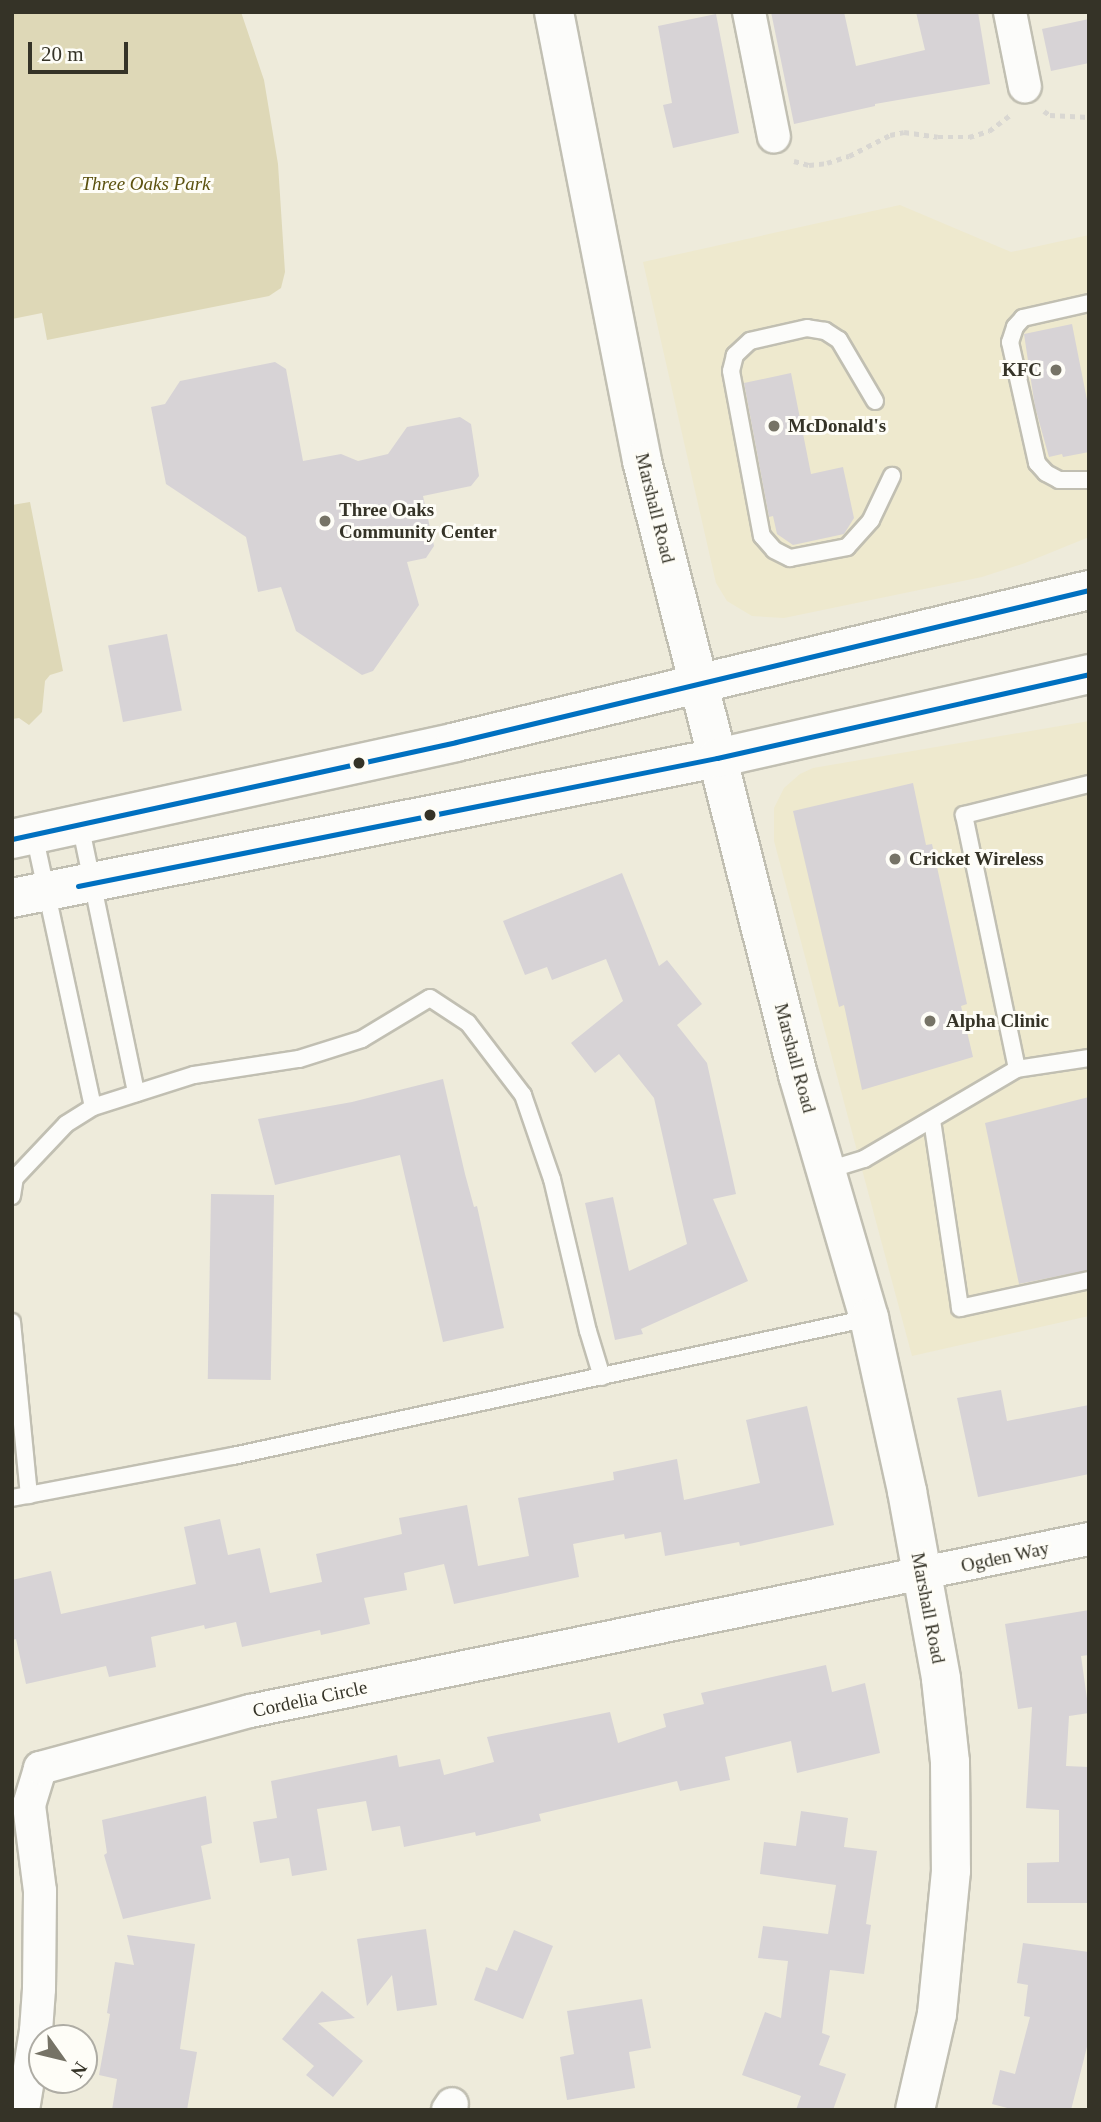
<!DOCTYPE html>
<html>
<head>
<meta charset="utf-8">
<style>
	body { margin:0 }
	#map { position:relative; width:1101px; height:2122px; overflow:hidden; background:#eeebdb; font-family:"Times New Roman",serif }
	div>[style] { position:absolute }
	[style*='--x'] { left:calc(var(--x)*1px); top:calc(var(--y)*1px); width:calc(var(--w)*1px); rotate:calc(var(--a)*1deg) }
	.built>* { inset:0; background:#eee9ce }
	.green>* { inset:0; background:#ded8b7 }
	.building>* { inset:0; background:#d7d3d6; transform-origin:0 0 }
	.path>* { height:4.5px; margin-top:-2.25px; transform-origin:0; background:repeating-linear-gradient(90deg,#d9d7d2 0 5px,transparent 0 10px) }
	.roads { filter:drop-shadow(2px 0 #c1bfb2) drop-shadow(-2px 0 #c1bfb2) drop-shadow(0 2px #c1bfb2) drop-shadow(0 -2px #c1bfb2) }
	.lane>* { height:16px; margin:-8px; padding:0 8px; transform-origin:8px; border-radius:8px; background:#fcfcfa }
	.street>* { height:32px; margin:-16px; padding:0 16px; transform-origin:16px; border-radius:16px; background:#fcfcfa }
	.secondary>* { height:38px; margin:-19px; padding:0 19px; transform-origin:19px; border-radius:19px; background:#fcfcfa }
	.bus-1>* { height:5px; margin:-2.5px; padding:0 2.5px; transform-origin:2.5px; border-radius:2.5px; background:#0070c0 }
	.dots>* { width:19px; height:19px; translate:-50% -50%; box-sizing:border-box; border:4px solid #fefdf7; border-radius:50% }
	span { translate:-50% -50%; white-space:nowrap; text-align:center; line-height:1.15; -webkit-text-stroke:6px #fefdf7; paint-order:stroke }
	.park-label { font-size:19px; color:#5c5210; font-style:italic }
	.poi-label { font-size:19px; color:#353327; font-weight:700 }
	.right { translate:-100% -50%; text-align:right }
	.left { translate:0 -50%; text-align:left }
	.street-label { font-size:19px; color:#353327 }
	.frame { position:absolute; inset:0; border:14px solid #353327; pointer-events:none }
	.north { position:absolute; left:28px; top:2024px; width:70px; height:70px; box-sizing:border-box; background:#fefdf7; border:2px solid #aeaca4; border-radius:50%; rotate:124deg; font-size:19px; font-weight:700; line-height:28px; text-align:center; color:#353327 }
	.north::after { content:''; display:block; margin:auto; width:24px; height:32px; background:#767366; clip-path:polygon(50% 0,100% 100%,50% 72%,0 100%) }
	.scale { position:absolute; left:28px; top:42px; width:100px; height:32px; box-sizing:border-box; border:4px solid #353327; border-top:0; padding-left:9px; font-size:21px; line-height:24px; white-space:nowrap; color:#353327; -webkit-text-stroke:5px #fefdf7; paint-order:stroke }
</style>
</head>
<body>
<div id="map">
	<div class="built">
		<div style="clip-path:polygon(900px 205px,1011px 252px,1089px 235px,1089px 537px,1025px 563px,982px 577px,784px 618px,752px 616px,727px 601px,716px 583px,643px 262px)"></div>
		<div style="clip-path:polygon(1089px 721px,1089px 1316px,912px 1356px,774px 841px,774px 808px,784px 788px,800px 774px,813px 768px)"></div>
	</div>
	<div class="green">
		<div style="clip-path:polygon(12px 12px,241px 12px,264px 80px,278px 164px,285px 272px,281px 288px,269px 296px,47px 340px,42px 313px,12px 319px)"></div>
		<div style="clip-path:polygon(30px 502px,63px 671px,50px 675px,45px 681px,42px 712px,29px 725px,19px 718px,12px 719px,12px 505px)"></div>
	</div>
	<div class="building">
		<div style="clip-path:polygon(771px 12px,844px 12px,856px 66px,925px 50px,916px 12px,978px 12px,990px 84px,875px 104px,875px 106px,794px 124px)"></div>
		<div style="clip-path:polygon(716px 14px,739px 133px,673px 148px,663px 105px,672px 103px,658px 26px)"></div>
		<div style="clip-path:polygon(1089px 19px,1089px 63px,1051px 71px,1042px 29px)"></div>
		<div style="clip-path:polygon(1072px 324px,1089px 410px,1089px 452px,1063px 457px,1062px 454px,1049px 457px,1035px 407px,1024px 334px)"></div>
		<div style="clip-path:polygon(275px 362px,286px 369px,303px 461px,341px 454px,358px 461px,388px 454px,407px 427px,460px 417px,471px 424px,479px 476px,471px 486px,423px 496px,434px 546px,426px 558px,407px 562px,419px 605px,373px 671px,362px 675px,296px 631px,281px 587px,258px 592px,246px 537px,166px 484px,151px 407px,165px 404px,180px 381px)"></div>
		<div style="clip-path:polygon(791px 373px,811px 474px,843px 467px,854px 518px,844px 534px,793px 545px,777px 534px,773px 516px,769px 517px,744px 383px)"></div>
		<div style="left:167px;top:634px;width:78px;height:60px;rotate:79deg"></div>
		<div style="clip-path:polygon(913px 783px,926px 845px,932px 844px,967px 1004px,961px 1006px,973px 1057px,862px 1090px,844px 1005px,839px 1007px,793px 811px)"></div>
		<div style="clip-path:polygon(622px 873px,659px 966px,667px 960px,702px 1004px,677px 1025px,707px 1063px,736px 1194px,713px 1199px,748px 1281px,641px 1329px,643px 1334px,615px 1340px,585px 1203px,613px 1197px,629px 1271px,687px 1244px,654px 1098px,619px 1054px,595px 1073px,571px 1043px,623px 1001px,606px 959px,552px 980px,547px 967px,525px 975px,503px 921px)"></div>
		<div style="clip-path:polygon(443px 1079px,465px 1174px,474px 1207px,477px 1206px,504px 1328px,443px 1342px,400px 1155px,275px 1185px,258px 1119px,352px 1102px)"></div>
		<div style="clip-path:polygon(1089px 1097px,1089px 1270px,1019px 1284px,985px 1123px)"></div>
		<div style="left:211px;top:1194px;width:63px;height:185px;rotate:1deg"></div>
		<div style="clip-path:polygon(1001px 1390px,1007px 1421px,1089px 1405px,1089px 1474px,978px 1497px,957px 1398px)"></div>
		<div style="clip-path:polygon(807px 1406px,834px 1525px,740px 1546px,739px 1542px,665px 1556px,661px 1532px,625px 1539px,624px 1534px,573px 1544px,579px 1577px,454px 1604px,444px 1564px,404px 1573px,407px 1590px,364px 1598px,370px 1624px,321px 1635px,320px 1630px,242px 1647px,236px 1622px,205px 1629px,204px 1625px,151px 1637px,156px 1667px,109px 1677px,106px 1666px,26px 1684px,16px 1639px,12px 1640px,12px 1580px,51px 1571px,61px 1614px,196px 1584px,184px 1527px,220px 1519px,228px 1555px,260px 1548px,270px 1593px,322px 1582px,316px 1554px,402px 1534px,399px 1518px,467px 1505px,478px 1566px,529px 1556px,518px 1498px,614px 1480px,613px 1472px,677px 1459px,684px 1500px,760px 1483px,746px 1420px)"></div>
		<div style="clip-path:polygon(1089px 1610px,1089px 1655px,1081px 1656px,1089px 1713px,1069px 1716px,1066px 1766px,1089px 1767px,1089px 1903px,1027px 1903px,1027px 1863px,1059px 1862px,1059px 1810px,1026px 1808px,1032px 1707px,1018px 1709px,1005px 1624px)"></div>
		<div style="clip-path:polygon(826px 1665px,832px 1692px,865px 1683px,880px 1753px,797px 1773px,791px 1741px,725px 1757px,730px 1780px,680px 1791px,677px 1781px,539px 1814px,541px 1821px,476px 1836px,475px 1832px,404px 1847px,400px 1826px,372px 1831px,366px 1801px,317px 1809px,327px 1870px,292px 1876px,289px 1858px,260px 1863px,253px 1822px,277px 1818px,271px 1781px,397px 1755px,399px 1767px,440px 1759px,444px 1775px,494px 1762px,487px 1737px,610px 1712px,618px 1743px,666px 1727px,663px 1714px,704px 1704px,701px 1693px)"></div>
		<div style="clip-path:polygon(206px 1796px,212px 1843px,201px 1846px,211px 1899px,123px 1919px,104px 1855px,107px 1853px,102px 1820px)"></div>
		<div style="clip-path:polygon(801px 1811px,848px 1818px,844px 1847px,877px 1851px,866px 1924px,871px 1925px,864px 1974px,830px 1970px,822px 2033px,830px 2036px,819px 2065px,846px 2074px,833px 2110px,796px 2110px,801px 2096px,742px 2075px,765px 2012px,781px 2018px,788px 1961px,758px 1958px,763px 1926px,828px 1934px,836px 1885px,760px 1874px,764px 1842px,796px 1846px)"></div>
		<div style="clip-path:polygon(426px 1929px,437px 2005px,397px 2011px,392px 1975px,367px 2006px,357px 1939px)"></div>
		<div style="clip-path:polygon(514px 1930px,553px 1946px,523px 2019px,474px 2000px,486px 1967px,497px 1971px)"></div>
		<div style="clip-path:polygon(127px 1935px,195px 1944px,180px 2049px,197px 2052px,187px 2110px,112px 2110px,117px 2079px,99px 2075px,110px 2014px,107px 2013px,115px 1962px,134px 1965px)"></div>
		<div style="clip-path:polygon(1023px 1943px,1089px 1952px,1089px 2039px,1071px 2110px,1015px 2110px,992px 2104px,1000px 2070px,1015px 2074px,1030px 2017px,1024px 2016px,1028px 1985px,1017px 1983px)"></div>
		<div style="clip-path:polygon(322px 1991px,355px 2018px,318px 2023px,363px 2061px,333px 2097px,306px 2075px,314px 2066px,282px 2039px)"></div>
		<div style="clip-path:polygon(642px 1999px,651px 2048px,629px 2052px,635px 2088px,567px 2100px,560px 2057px,574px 2054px,567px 2011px)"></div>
	</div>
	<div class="path">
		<div style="--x:1044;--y:111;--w:7;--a:34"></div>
		<div style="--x:1050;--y:115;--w:39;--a:3"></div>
		<div style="--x:794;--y:161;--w:16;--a:15"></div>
		<div style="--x:809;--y:165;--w:18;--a:-6"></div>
		<div style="--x:827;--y:163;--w:23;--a:-18"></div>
		<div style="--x:849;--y:156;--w:46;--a:-27.1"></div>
		<div style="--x:890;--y:135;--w:14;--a:-12"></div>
		<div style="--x:904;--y:132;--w:34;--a:8"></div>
		<div style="--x:938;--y:137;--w:31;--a:0"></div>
		<div style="--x:969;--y:137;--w:21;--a:-17"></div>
		<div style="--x:989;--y:131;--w:26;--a:-37"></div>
	</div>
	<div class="roads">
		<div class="lane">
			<div style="--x:1089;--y:303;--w:68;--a:167.2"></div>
			<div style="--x:1023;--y:318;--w:12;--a:132"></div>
			<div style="--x:1015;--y:327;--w:16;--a:108"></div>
			<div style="--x:1010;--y:342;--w:124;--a:77.4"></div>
			<div style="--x:1037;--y:463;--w:13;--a:48"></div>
			<div style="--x:1046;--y:473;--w:15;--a:28"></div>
			<div style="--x:1059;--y:480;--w:30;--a:0"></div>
			<div style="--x:875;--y:401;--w:71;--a:-120.5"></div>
			<div style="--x:839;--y:340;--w:17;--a:-147"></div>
			<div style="--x:825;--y:331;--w:18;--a:-171"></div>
			<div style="--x:807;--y:328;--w:58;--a:167.2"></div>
			<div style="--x:750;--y:341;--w:21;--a:137"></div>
			<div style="--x:735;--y:355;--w:16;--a:104"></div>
			<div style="--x:731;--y:371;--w:168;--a:79.4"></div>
			<div style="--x:762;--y:536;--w:18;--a:49"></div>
			<div style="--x:774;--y:550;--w:18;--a:27"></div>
			<div style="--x:790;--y:558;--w:58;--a:-10.9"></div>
			<div style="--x:847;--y:547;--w:36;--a:-48"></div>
			<div style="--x:871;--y:520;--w:49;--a:-64.5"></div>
			<div style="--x:1089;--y:784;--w:129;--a:166.1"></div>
			<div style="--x:964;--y:815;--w:259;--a:78.2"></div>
			<div style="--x:1017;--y:1069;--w:73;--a:-8.7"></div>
			<div style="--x:80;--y:824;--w:275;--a:78.2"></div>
			<div style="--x:34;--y:834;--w:279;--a:77.8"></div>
			<div style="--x:932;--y:1120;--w:190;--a:81.5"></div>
			<div style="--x:960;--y:1308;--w:132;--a:-12.2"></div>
			<div style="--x:828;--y:1170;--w:38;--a:-17"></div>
			<div style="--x:864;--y:1159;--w:178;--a:-30.5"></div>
			<div style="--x:12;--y:1196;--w:18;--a:-81"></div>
			<div style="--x:15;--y:1178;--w:74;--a:-46.6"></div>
			<div style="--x:66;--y:1124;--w:32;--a:-32"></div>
			<div style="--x:93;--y:1107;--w:106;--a:-17.6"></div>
			<div style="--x:194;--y:1075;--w:106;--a:-8.7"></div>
			<div style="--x:299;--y:1059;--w:66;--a:-17.6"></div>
			<div style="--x:362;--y:1039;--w:79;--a:-31.1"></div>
			<div style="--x:430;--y:998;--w:45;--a:33.3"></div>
			<div style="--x:468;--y:1023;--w:91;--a:52.6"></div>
			<div style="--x:523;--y:1095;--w:89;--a:71"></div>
			<div style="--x:552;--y:1179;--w:156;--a:76.7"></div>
			<div style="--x:588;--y:1331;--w:48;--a:73.1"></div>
			<div style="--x:12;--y:1322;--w:174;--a:84.4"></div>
			<div style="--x:12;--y:1498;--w:225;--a:-10.8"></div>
			<div style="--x:233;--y:1456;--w:651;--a:-12.24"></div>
		</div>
		<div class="street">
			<div style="--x:749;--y:12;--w:127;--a:78.7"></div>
			<div style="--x:1010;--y:12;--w:76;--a:78.7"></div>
			<div style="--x:23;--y:2110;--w:80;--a:-80.7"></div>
			<div style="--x:36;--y:2031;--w:42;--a:-85.9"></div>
			<div style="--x:39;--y:1989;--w:98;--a:-89.4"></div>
			<div style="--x:40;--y:1891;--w:87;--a:-97.3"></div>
			<div style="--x:29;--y:1805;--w:39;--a:-73"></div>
			<div style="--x:40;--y:1768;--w:218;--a:-15.2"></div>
			<div style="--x:250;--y:1711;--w:856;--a:-11.59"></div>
			<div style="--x:448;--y:2110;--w:7;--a:-56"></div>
		</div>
		<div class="secondary">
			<div style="--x:554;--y:12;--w:458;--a:78.9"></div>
			<div style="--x:642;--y:461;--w:634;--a:75.74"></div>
			<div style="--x:798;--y:1075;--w:253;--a:73.7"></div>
			<div style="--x:869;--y:1318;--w:177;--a:77.6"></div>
			<div style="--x:907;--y:1491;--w:191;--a:79.7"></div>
			<div style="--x:941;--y:1679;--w:83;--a:83.8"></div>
			<div style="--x:950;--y:1762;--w:109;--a:89.5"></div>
			<div style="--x:951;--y:1871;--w:144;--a:95.6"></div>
			<div style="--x:937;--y:2014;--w:98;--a:102.9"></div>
			<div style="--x:12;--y:839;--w:454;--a:-12.3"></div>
			<div style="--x:456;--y:742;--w:651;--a:-13.5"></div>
			<div style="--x:12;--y:898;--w:719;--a:-11.23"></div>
			<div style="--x:717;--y:758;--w:381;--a:-12.7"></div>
		</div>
	</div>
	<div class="bus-1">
		<div style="--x:12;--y:839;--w:454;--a:-12.3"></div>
		<div style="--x:456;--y:742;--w:651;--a:-13.5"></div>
		<div style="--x:78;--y:886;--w:652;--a:-11.33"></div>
		<div style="--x:717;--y:758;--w:381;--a:-12.7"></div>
	</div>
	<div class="dots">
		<div style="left:1056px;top:370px;background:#767366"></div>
		<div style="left:774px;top:426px;background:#767366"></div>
		<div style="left:325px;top:521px;background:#767366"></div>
		<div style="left:359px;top:763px;background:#353327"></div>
		<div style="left:430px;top:815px;background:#353327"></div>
		<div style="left:895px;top:859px;background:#767366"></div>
		<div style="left:930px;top:1021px;background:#767366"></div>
	</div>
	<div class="park-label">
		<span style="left:146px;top:184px">Three Oaks Park</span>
	</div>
	<div class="poi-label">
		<span class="right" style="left:1042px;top:370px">KFC</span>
		<span class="left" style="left:788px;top:426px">McDonald's</span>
		<span class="left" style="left:339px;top:521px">Three Oaks<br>Community Center</span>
		<span class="left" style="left:909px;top:859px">Cricket Wireless</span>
		<span class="left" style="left:946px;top:1021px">Alpha Clinic</span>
	</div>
	<div class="street-label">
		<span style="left:655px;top:508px;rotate:76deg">Marshall Road</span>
		<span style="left:795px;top:1058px;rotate:75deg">Marshall Road</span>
		<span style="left:1005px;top:1557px;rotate:-12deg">Ogden Way</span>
		<span style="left:928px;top:1608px;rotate:79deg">Marshall Road</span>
		<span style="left:310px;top:1699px;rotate:-12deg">Cordelia Circle</span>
	</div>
	<div class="frame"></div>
	<div class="north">N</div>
	<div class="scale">20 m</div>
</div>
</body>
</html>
